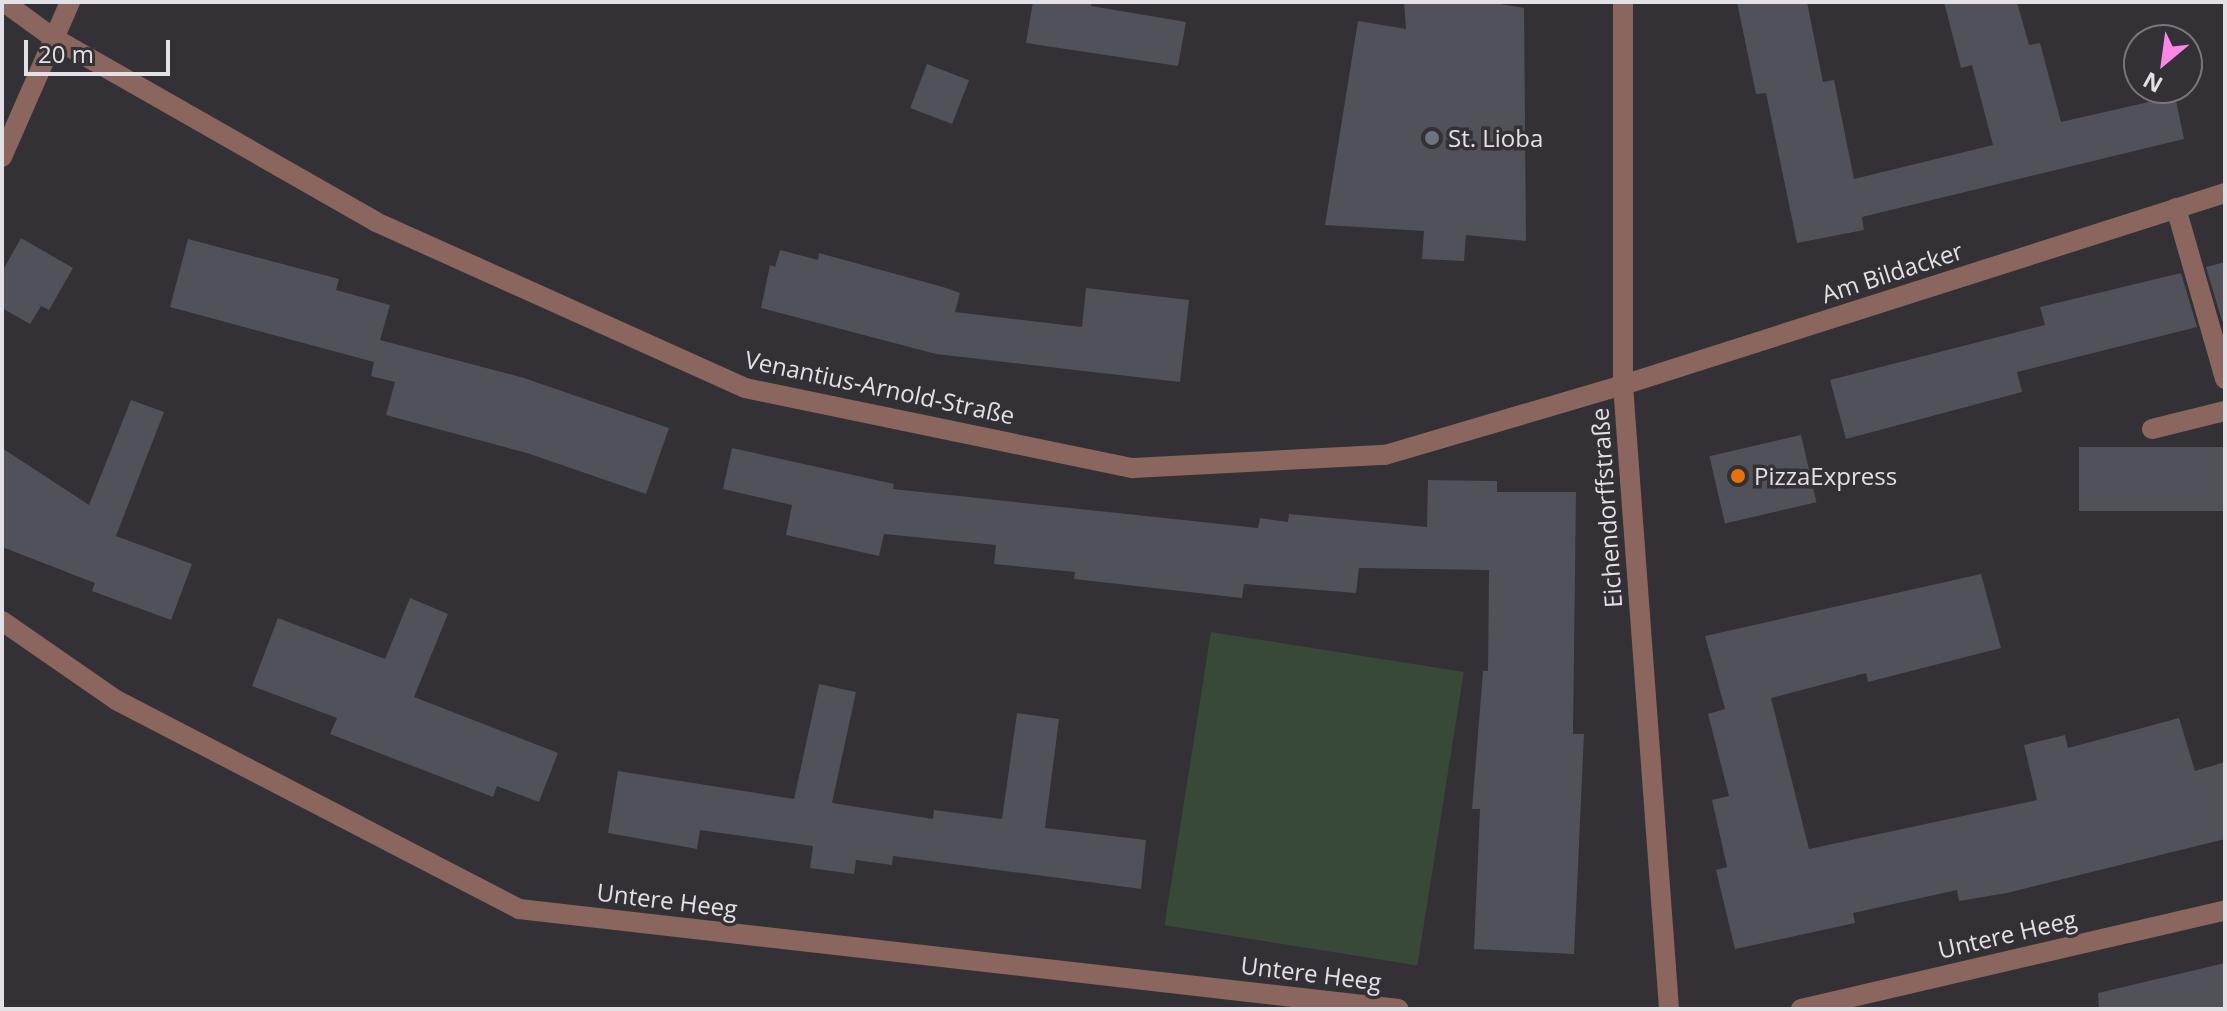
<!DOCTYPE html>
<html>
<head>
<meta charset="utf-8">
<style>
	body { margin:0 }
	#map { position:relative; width:2227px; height:1011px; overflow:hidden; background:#333036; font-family:"Open Sans",sans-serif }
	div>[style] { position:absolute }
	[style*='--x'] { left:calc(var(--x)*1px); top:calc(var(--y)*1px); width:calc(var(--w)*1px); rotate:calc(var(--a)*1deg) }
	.green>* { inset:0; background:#394937; transform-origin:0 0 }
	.building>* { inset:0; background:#515159; transform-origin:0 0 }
	.minor>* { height:20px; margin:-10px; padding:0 10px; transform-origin:10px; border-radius:10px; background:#8a665e }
	.dots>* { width:22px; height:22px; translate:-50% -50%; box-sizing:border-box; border:4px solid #333036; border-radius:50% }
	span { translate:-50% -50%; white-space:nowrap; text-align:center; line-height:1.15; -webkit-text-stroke:7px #333036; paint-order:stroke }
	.poi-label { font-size:24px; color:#e3e1e5 }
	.left { translate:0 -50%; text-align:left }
	.street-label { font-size:24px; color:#e3e1e5 }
	.frame { position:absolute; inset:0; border:4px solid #e3e1e5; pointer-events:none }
	.north { position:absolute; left:2123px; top:24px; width:80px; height:80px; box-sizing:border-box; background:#333036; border:2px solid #79777c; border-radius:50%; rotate:209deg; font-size:22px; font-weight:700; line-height:32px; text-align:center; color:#e3e1e5 }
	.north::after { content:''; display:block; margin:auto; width:28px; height:36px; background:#fa87e7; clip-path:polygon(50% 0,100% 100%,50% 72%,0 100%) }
	.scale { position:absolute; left:24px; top:40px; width:146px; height:36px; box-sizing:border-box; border:4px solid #e3e1e5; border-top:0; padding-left:10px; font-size:24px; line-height:28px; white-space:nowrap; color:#e3e1e5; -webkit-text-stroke:6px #333036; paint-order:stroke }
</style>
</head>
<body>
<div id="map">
	<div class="green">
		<div style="left:1211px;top:632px;width:256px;height:297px;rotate:9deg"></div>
	</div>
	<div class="building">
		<div style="clip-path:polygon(1033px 2px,1092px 2px,1091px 6px,1186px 22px,1178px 66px,1026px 43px)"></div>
		<div style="clip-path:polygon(1404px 2px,1488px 2px,1524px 8px,1526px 241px,1466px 235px,1464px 261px,1422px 259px,1424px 231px,1325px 225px,1358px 21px,1406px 29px)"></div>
		<div style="clip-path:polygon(1737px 2px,1807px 2px,1823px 82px,1834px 80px,1854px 179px,1993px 145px,1972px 65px,1961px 68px,1944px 2px,2017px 2px,2029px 45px,2040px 43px,2061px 122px,2175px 96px,2184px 139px,1862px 217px,1864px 230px,1797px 243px,1766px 93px,1756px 94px)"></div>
		<div style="left:927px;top:64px;width:45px;height:47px;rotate:21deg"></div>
		<div style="clip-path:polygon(21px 238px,73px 268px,49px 310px,41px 306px,30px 324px,2px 308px,2px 272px)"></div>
		<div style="clip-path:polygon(188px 239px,339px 279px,336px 290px,390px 305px,380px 340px,524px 378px,669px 428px,646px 494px,527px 453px,386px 415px,395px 382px,371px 376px,374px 362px,170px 307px)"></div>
		<div style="clip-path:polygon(780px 250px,818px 260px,819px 253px,943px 287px,960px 293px,955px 312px,1082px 327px,1086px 288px,1189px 300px,1180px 382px,936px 354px,761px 308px,770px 265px,775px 267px)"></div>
		<div style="clip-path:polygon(2225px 262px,2225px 320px,2222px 321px,2206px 267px)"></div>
		<div style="clip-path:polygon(2181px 273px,2197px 327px,2017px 372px,2022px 392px,1846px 439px,1830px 380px,2045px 325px,2040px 307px)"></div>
		<div style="clip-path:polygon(131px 400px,164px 412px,116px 536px,192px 564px,171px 620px,92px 591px,95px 583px,2px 547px,2px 448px,89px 505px)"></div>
		<div style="left:1801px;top:435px;width:69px;height:94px;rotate:77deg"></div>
		<div style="left:2225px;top:447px;width:64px;height:146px;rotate:90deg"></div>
		<div style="clip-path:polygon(732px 448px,894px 484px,893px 489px,1258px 528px,1260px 518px,1288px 522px,1289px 514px,1427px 527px,1428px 480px,1497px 481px,1497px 492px,1576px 492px,1573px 734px,1584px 734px,1574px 954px,1474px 949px,1480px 809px,1472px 809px,1483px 671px,1488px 671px,1489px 570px,1359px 568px,1356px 593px,1244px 584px,1242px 598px,1074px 579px,1075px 572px,994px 564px,996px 545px,884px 534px,879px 556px,786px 535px,792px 505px,723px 489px)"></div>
		<div style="clip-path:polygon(1981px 574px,2001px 648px,1868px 682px,1866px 673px,1771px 698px,1809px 849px,2037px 800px,2024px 745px,2065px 735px,2068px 748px,2179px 718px,2195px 771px,2225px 762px,2225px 839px,2007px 893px,1959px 901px,1957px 890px,1853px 913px,1855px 923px,1735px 949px,1716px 870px,1727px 867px,1712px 800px,1729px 796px,1708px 714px,1725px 709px,1705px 636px)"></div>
		<div style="clip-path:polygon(410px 598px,448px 614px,414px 697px,558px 753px,539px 802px,497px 786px,493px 797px,330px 734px,337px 718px,252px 686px,278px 618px,385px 659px)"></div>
		<div style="clip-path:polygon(819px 684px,856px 692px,832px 803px,933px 819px,934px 810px,1002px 819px,1017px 713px,1059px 719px,1045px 828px,1146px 840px,1141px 889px,893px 856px,892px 865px,856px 860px,854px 874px,810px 868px,813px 846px,700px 830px,697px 849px,608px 833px,618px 771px,794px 799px)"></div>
		<div style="clip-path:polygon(2225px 963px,2225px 1009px,2099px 1009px,2098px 993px)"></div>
	</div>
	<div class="minor">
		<div style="--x:4;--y:2;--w:59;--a:36.1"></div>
		<div style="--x:52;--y:37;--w:373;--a:29.7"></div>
		<div style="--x:376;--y:222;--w:405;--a:24.2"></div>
		<div style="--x:745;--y:388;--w:396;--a:11.7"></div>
		<div style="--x:1133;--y:468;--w:252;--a:-3"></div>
		<div style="--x:1385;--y:455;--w:248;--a:-16.4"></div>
		<div style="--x:1623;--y:385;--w:632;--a:-17.69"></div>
		<div style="--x:1623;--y:2;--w:383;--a:90"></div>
		<div style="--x:1623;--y:385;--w:626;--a:85.78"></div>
		<div style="--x:2;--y:157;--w:169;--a:-66.3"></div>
		<div style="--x:2176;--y:208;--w:178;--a:74"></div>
		<div style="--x:2152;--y:429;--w:75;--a:-13.9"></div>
		<div style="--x:2;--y:621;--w:139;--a:34.7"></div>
		<div style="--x:116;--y:700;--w:454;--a:27.4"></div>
		<div style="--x:519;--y:909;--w:885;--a:6.49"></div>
		<div style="--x:1801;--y:1009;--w:435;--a:-13.1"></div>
	</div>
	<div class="dots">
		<div style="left:1432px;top:138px;background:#6b7280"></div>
		<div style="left:1738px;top:476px;background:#e8710a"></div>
	</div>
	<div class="poi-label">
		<span class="left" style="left:1448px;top:138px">St. Lioba</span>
		<span class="left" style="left:1754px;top:476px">PizzaExpress</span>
	</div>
	<div class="street-label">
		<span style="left:1892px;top:272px;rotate:-18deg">Am Bildacker</span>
		<span style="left:880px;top:387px;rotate:12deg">Venantius-Arnold-Straße</span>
		<span style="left:1606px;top:508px;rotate:-94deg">Eichendorffstraße</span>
		<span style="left:667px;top:900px;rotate:7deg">Untere Heeg</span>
		<span style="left:2007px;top:934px;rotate:-13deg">Untere Heeg</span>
		<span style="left:1311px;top:973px;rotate:7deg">Untere Heeg</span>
	</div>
	<div class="frame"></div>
	<div class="north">N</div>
	<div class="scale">20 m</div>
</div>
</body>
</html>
